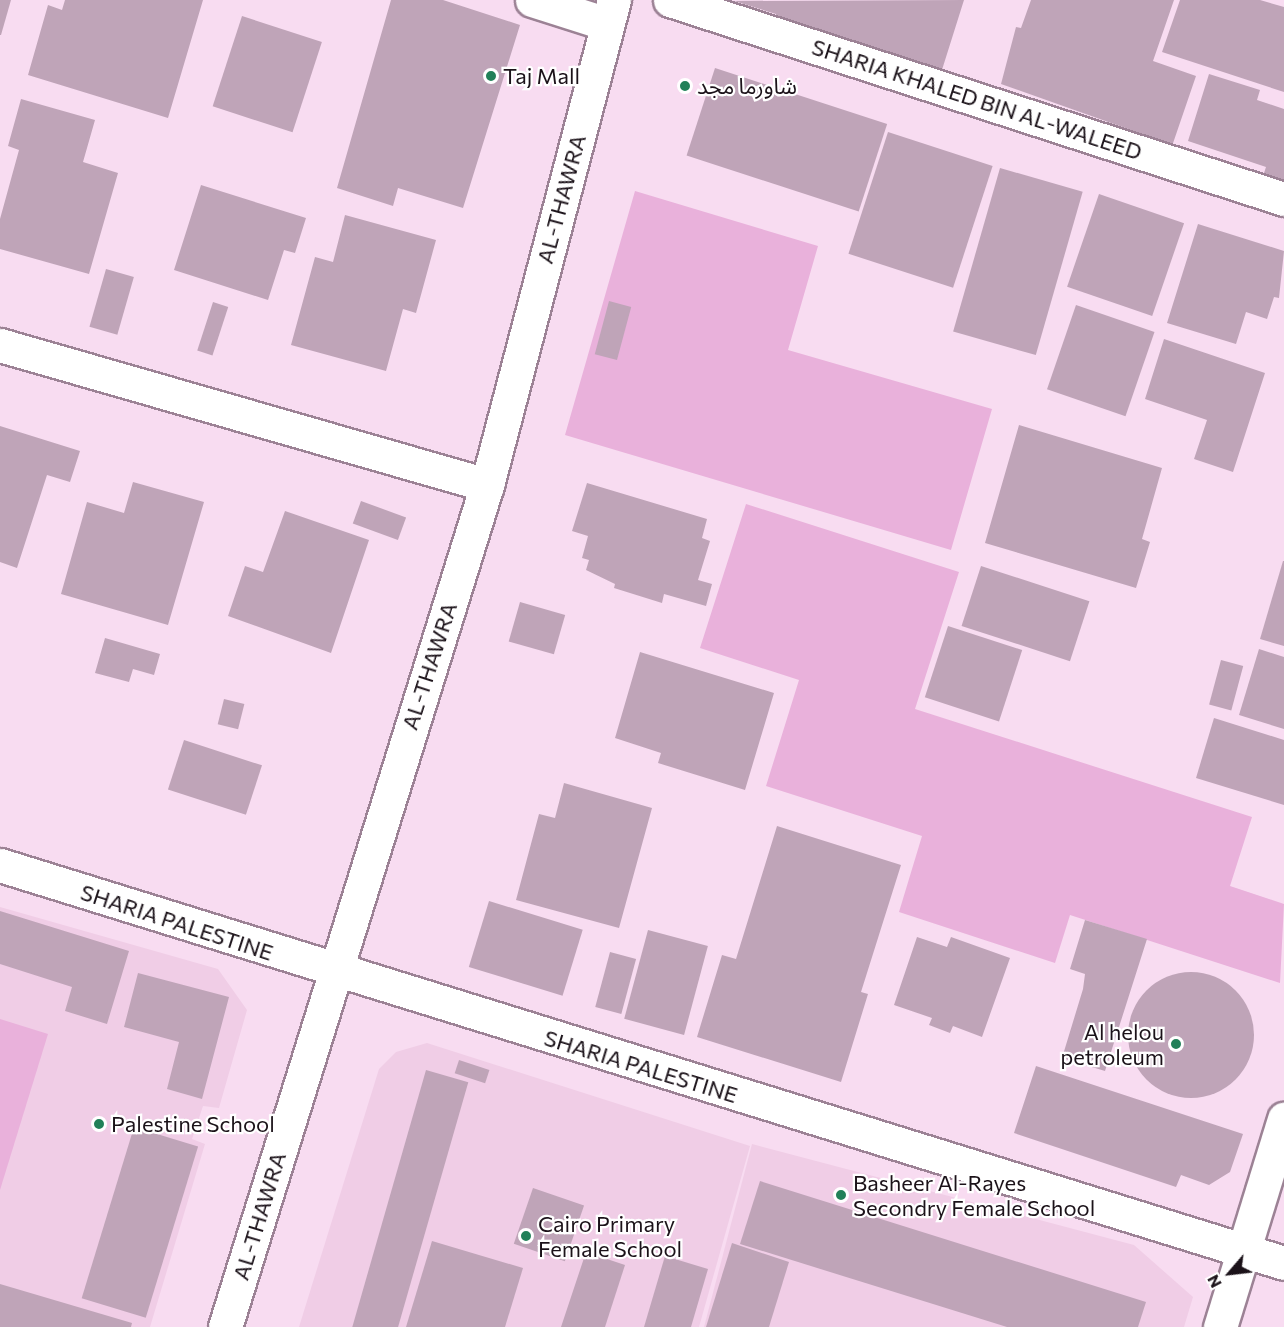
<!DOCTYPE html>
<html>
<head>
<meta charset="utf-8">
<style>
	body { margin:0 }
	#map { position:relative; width:1284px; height:1327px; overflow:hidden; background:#f8dcf1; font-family:Commissioner,"Noto Sans Arabic",sans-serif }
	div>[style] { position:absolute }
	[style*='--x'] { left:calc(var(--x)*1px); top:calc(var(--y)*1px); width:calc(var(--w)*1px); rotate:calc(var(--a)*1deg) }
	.built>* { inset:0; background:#f0cde6 }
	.green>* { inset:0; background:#e9b1db }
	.building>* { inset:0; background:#bfa4b8; transform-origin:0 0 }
	.round { border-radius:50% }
	.roads { filter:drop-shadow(2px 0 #9c8295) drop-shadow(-2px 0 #9c8295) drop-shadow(0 2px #9c8295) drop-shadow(0 -2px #9c8295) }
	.street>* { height:33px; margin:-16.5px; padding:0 16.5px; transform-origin:16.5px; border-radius:16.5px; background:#fff }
	.secondary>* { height:33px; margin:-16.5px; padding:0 16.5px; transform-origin:16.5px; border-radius:16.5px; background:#fff }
	.dots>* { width:16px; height:16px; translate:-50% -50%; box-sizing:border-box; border:3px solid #fff; border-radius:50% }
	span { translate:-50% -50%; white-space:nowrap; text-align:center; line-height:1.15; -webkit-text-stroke:4.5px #fff; paint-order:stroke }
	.poi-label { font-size:22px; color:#1b1219 }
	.left { translate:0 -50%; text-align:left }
	.right { translate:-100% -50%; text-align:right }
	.street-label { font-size:22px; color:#1b1219 }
	.north { position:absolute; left:1200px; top:1243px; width:60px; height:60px; -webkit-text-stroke:4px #fff; paint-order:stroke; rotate:242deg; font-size:16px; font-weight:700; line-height:24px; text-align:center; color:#1b1219 }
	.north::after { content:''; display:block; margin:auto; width:21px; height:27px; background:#1b1219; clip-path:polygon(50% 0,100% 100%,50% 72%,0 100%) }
</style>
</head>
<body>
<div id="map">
	<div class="built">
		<div style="clip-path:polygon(0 907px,218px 969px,247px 1010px,219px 1108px,203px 1106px,192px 1139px,205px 1144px,150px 1327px,0 1327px)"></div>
		<div style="clip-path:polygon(427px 1043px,750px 1146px,699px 1327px,299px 1327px,379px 1069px,396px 1052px)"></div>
		<div style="clip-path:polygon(752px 1144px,1134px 1245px,1193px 1297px,1184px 1327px,704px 1327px)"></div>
	</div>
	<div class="green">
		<div style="clip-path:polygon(635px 191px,818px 246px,788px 350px,992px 409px,951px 550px,565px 435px)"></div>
		<div style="clip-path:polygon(746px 504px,959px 572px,915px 709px,1252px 817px,1230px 886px,1284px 904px,1280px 983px,1070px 915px,1055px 963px,899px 912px,922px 836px,766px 786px,799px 680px,700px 648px)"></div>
		<div style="clip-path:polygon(0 1019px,48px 1034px,0 1190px)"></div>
	</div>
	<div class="building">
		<div style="clip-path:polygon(0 0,11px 0,1px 35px,0 35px)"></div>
		<div style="clip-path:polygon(65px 0,203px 0,168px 118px,28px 75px,48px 5px,62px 10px)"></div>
		<div style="clip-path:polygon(391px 0,443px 0,520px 25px,463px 208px,398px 188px,393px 206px,337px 188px)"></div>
		<div style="clip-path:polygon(964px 0,941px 73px,775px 20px,776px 14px,734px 1px)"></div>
		<div style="clip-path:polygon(1031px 0,1174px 0,1153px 61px,1196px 76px,1170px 152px,1126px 136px,1128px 129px,1001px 84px,1016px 27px,1021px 28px)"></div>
		<div style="clip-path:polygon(1180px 0,1260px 0,1284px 7px,1284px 92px,1162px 52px)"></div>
		<div style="left:242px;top:16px;width:84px;height:95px;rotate:18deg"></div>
		<div style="left:715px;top:68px;width:181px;height:92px;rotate:18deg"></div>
		<div style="clip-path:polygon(1209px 74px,1260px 90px,1257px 100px,1284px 109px,1284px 193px,1260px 185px,1266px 167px,1188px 141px)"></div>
		<div style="clip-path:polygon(21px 99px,95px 120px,83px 162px,118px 173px,89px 274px,0 249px,0 219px,19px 150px,8px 146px)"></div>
		<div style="left:888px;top:132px;width:110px;height:128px;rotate:18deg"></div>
		<div style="left:1000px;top:168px;width:86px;height:170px;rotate:16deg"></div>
		<div style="clip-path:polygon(201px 185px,306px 218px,295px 253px,284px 250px,268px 300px,174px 270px)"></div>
		<div style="left:1099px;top:194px;width:90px;height:98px;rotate:19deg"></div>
		<div style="clip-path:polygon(345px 215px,436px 240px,416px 313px,403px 309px,386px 371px,291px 345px,315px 257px,333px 262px)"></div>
		<div style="clip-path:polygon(1198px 224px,1284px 251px,1279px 298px,1274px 297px,1267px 319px,1246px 312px,1236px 344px,1167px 323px)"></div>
		<div style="left:106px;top:269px;width:29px;height:60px;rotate:16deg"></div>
		<div style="left:609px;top:301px;width:23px;height:55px;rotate:15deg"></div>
		<div style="left:213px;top:302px;width:16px;height:51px;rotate:18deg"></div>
		<div style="left:1076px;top:305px;width:83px;height:89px;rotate:19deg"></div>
		<div style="clip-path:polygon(1164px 339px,1265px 373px,1233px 472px,1194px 459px,1207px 420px,1145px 399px)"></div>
		<div style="clip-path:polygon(1019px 425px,1162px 468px,1142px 539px,1150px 542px,1136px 588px,985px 543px)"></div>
		<div style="clip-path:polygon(0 426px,80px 451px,70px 482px,47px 475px,17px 568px,0 562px)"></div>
		<div style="clip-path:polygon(133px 482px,204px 502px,168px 625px,61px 594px,87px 502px,124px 513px)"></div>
		<div style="clip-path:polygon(587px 483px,707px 519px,702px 538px,710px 541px,698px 580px,712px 584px,706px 606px,664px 594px,662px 603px,614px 588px,615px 584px,586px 570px,589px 560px,582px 558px,588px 536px,572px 531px)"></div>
		<div style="left:361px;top:501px;width:48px;height:24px;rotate:20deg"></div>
		<div style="clip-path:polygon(285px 511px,369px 540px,331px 653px,228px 616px,245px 566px,263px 572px)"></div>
		<div style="clip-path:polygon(1283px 561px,1284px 561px,1284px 646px,1260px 639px)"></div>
		<div style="left:981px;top:566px;width:114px;height:63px;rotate:18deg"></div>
		<div style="left:520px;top:602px;width:47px;height:41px;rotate:16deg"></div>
		<div style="left:948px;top:626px;width:78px;height:75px;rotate:18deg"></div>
		<div style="clip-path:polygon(105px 638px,160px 654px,154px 675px,133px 669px,129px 682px,95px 673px)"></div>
		<div style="clip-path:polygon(1259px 649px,1284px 657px,1284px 729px,1239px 715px)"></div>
		<div style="clip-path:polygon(640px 652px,774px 693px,745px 790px,658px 763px,661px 753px,615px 738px)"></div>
		<div style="left:1221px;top:660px;width:23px;height:46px;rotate:15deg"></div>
		<div style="left:224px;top:699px;width:21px;height:26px;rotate:14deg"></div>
		<div style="clip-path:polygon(1214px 718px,1284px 740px,1284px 805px,1196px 778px)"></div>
		<div style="left:184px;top:740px;width:82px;height:52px;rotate:18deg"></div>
		<div style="clip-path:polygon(564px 783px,652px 808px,619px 928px,516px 900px,539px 814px,555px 818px)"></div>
		<div style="clip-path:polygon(777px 826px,901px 865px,861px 992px,868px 994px,841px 1082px,697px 1037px,722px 955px,736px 959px)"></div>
		<div style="left:489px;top:901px;width:98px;height:69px;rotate:17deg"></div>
		<div style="clip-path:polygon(0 911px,129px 951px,107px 1024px,65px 1011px,72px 987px,0 964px)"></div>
		<div style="clip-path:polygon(1085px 920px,1147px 939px,1105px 1071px,1062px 1058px,1083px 989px,1085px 974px,1070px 969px)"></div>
		<div style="left:648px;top:930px;width:62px;height:92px;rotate:15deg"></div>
		<div style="clip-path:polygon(917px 937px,947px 947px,951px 937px,1010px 958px,982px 1037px,953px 1026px,950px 1033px,929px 1025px,932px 1018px,894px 1005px)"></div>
		<div style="left:610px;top:952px;width:27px;height:57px;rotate:15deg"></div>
		<div class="round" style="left:1128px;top:972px;width:126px;height:126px"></div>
		<div style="clip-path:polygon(138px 973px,229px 997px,202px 1099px,167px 1089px,179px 1042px,124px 1027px)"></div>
		<div style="left:459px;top:1060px;width:32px;height:14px;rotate:18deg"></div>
		<div style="clip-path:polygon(1036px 1066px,1243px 1134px,1230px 1172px,1209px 1185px,1181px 1175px,1176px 1187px,1014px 1133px)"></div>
		<div style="left:426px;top:1070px;width:44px;height:268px;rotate:16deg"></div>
		<div style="left:134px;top:1127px;width:67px;height:179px;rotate:17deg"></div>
		<div style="clip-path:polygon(760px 1181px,1146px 1302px,1138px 1327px,1007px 1327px,740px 1244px)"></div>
		<div style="left:533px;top:1188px;width:54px;height:59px;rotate:19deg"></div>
		<div style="clip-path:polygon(432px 1241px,523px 1268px,505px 1327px,406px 1327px)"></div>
		<div style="clip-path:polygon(732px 1243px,789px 1262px,769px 1327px,706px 1327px)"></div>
		<div style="clip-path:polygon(586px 1252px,625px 1265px,605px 1327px,561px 1327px)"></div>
		<div style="clip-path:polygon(665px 1256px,708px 1269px,691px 1327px,644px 1327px)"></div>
		<div style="clip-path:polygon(0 1284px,132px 1323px,131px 1327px,0 1327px)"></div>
	</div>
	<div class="roads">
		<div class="street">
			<div style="--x:532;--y:0;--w:79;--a:17.7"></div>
			<div style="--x:670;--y:0;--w:645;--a:17.96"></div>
			<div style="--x:0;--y:345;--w:507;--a:16.04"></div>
			<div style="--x:225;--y:1327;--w:882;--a:-72.72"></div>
			<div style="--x:487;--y:485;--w:501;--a:-75.33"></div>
		</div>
		<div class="secondary">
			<div style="--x:0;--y:865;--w:1344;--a:17.22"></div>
			<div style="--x:1220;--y:1327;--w:218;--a:-72.9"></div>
		</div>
	</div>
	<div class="dots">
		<div style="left:491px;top:76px;background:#218058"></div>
		<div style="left:685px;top:86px;background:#218058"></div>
		<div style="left:1176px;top:1044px;background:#218058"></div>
		<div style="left:99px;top:1124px;background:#218058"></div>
		<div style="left:841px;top:1195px;background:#218058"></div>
		<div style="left:526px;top:1236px;background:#218058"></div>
	</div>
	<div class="poi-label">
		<span class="left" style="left:503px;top:76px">Taj Mall</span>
		<span class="left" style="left:697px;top:86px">شاورما مجد</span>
		<span class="right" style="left:1164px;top:1044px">Al helou<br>petroleum</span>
		<span class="left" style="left:111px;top:1124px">Palestine School</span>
		<span class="left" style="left:853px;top:1195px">Basheer Al-Rayes<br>Secondry Female School</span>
		<span class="left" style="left:538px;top:1236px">Cairo Primary<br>Female School</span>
	</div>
	<div class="street-label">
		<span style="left:977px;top:99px;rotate:18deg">SHARIA KHALED BIN AL-WALEED</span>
		<span style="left:561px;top:199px;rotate:-75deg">AL-THAWRA</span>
		<span style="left:429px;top:666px;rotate:-72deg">AL-THAWRA</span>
		<span style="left:177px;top:922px;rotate:18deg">SHARIA PALESTINE</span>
		<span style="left:641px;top:1066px;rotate:17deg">SHARIA PALESTINE</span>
		<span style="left:259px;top:1216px;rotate:-73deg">AL-THAWRA</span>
	</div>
	<div class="north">N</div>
</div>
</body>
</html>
